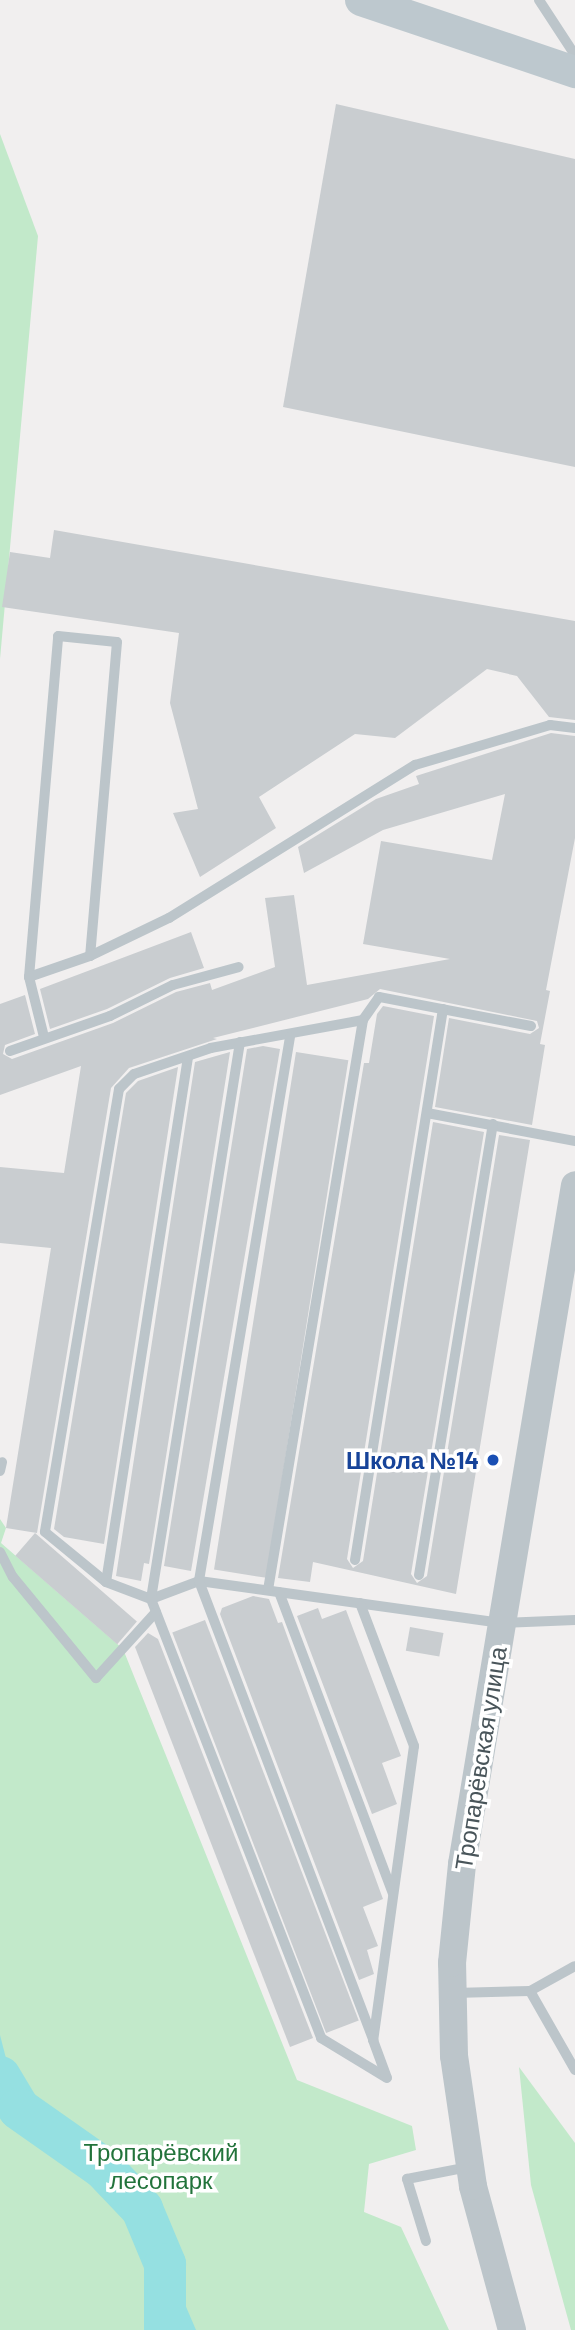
<!DOCTYPE html>
<html>
<head>
<meta charset="utf-8">
<style>
	body { margin:0 }
	#map { position:relative; width:575px; height:2330px; overflow:hidden; background:#f1efef; font-family:Barlow,sans-serif }
	div>[style] { position:absolute }
	[style*='--x'] { left:calc(var(--x)*1px); top:calc(var(--y)*1px); width:calc(var(--w)*1px); rotate:calc(var(--a)*1deg) }
	.green>* { inset:0; background:#c2e9ca }
	.water>* { inset:0; background:#95e0e1 }
	.river>* { height:42px; margin:-21px; padding:0 21px; transform-origin:21px; border-radius:21px; background:#95e0e1 }
	.building>* { inset:0; background:#c9cdd0; transform-origin:0 0 }
	.service>* { height:10px; margin:-5px; padding:0 5px; transform-origin:5px; border-radius:5px; background:#bcc5ca }
	.tertiary>* { height:28px; margin:-14px; padding:0 14px; transform-origin:14px; border-radius:14px; background:#bcc5ca }
	.secondary>* { height:32px; margin:-16px; padding:0 16px; transform-origin:16px; border-radius:16px; background:#bdc8ce }
	.dots>* { width:19px; height:19px; translate:-50% -50%; box-sizing:border-box; border:4px solid #fff; border-radius:50% }
	span { translate:-50% -50%; white-space:nowrap; text-align:center; line-height:1.15; -webkit-text-stroke:7px #fff; paint-order:stroke }
	.transit-label { font-size:24px; color:#164399; font-weight:700 }
	.right { translate:-100% -50%; text-align:right }
	.street-label { font-size:24px; color:#49555a }
	.park-label { font-size:24px; color:#22733b }
</style>
</head>
<body>
<div id="map">
	<div class="green">
		<div style="clip-path:polygon(0 134px,38px 236px,0 659px)"></div>
		<div style="clip-path:polygon(0 1519px,6px 1528px,1px 1543px,123px 1649px,297px 2080px,412px 2126px,416px 2150px,369px 2164px,364px 2212px,401px 2227px,449px 2330px,0 2330px)"></div>
		<div style="clip-path:polygon(519px 2067px,575px 2143px,575px 2330px,571px 2330px,531px 2185px)"></div>
	</div>
	<div class="water">
		<div style="clip-path:polygon(0 2035px,19px 2109px,0 2081px)"></div>
		<div style="clip-path:polygon(178px 2288px,196px 2330px,147px 2330px,156px 2305px,166px 2291px)"></div>
	</div>
	<div class="river">
		<div style="--x:0;--y:2077;--w:37;--a:59"></div>
		<div style="--x:19;--y:2109;--w:103;--a:35.1"></div>
		<div style="--x:103;--y:2168;--w:57;--a:46.4"></div>
		<div style="--x:142;--y:2209;--w:60;--a:67.3"></div>
		<div style="--x:165;--y:2264;--w:66;--a:90"></div>
	</div>
	<div class="building">
		<div style="clip-path:polygon(336px 104px,575px 159px,575px 467px,283px 407px)"></div>
		<div style="clip-path:polygon(54px 530px,575px 621px,575px 720px,549px 717px,517px 676px,487px 669px,395px 738px,355px 734px,259px 797px,276px 828px,200px 877px,173px 813px,198px 809px,170px 703px,179px 633px,2px 607px,10px 552px,50px 558px)"></div>
		<div style="clip-path:polygon(551px 733px,575px 736px,575px 838px,546px 990px,550px 991px,540px 1044px,545px 1045px,532px 1125px,435px 1107px,449px 1018px,530px 1034px,539px 1028px,537px 1021px,380px 989px,368px 999px,213px 1038px,217px 1039px,129px 1068px,111px 1088px,37px 1533px,6px 1528px,51px 1248px,0 1243px,0 1167px,64px 1173px,81px 1066px,0 1095px,0 1004px,25px 995px,35px 1034px,5px 1045px,3px 1054px,12px 1059px,113px 1023px,176px 992px,210px 983px,212px 990px,275px 967px,265px 898px,294px 895px,307px 985px,450px 959px,363px 944px,381px 841px,492px 860px,505px 794px,383px 830px,304px 873px,298px 847px,376px 799px,419px 784px,416px 776px)"></div>
		<div style="clip-path:polygon(191px 932px,204px 968px,170px 978px,107px 1009px,50px 1029px,40px 989px)"></div>
		<div style="clip-path:polygon(383px 1006px,434px 1016px,347px 1559px,353px 1568px,363px 1561px,433px 1122px,484px 1132px,411px 1574px,417px 1583px,427px 1576px,499px 1135px,530px 1140px,456px 1594px,313px 1562px,310px 1582px,278px 1578px,364px 1063px,369px 1063px,377px 1014px)"></div>
		<div style="clip-path:polygon(263px 1046px,280px 1049px,191px 1571px,164px 1566px,247px 1049px)"></div>
		<div style="clip-path:polygon(230px 1052px,149px 1564px,144px 1563px,141px 1581px,116px 1576px,195px 1062px)"></div>
		<div style="left:296px;top:1052px;width:53px;height:524px;rotate:9deg"></div>
		<div style="clip-path:polygon(178px 1067px,104px 1544px,64px 1537px,54px 1529px,126px 1093px,138px 1081px)"></div>
		<div style="left:35px;top:1533px;width:135px;height:30px;rotate:41deg"></div>
		<div style="clip-path:polygon(253px 1596px,269px 1599px,278px 1623px,282px 1622px,383px 1899px,363px 1907px,378px 1946px,367px 1950px,374px 1974px,359px 1980px,220px 1614px,222px 1608px)"></div>
		<div style="clip-path:polygon(318px 1608px,322px 1619px,346px 1610px,401px 1756px,382px 1763px,397px 1804px,372px 1814px,297px 1616px)"></div>
		<div style="left:205px;top:1620px;width:429px;height:35px;rotate:69deg"></div>
		<div style="left:410px;top:1627px;width:34px;height:24px;rotate:10deg"></div>
		<div style="clip-path:polygon(148px 1633px,158px 1639px,313px 2038px,290px 2047px,135px 1647px)"></div>
	</div>
	<div class="service">
		<div style="--x:539;--y:0;--w:66;--a:56.8"></div>
		<div style="--x:29;--y:977;--w:342;--a:-85.1"></div>
		<div style="--x:58;--y:636;--w:59;--a:5.8"></div>
		<div style="--x:117;--y:642;--w:315;--a:94.9"></div>
		<div style="--x:531;--y:1026;--w:155;--a:-169.2"></div>
		<div style="--x:379;--y:997;--w:28;--a:125"></div>
		<div style="--x:363;--y:1020;--w:155;--a:169.6"></div>
		<div style="--x:211;--y:1048;--w:81;--a:161.3"></div>
		<div style="--x:134;--y:1074;--w:21;--a:135"></div>
		<div style="--x:119;--y:1089;--w:449;--a:99.5"></div>
		<div style="--x:45;--y:1532;--w:79;--a:39.3"></div>
		<div style="--x:106;--y:1582;--w:48;--a:20.7"></div>
		<div style="--x:151;--y:1599;--w:51;--a:-20.6"></div>
		<div style="--x:199;--y:1581;--w:307;--a:7.9"></div>
		<div style="--x:503;--y:1623;--w:72;--a:-2.4"></div>
		<div style="--x:44;--y:1037;--w:62;--a:-104"></div>
		<div style="--x:29;--y:977;--w:65;--a:-19"></div>
		<div style="--x:90;--y:956;--w:88;--a:-25.7"></div>
		<div style="--x:169;--y:918;--w:290;--a:-31.9"></div>
		<div style="--x:415;--y:765;--w:141;--a:-16.5"></div>
		<div style="--x:550;--y:725;--w:25;--a:7"></div>
		<div style="--x:290;--y:1037;--w:552;--a:99.5"></div>
		<div style="--x:199;--y:1581;--w:491;--a:69.2"></div>
		<div style="--x:240;--y:1042;--w:564;--a:99.08"></div>
		<div style="--x:151;--y:1599;--w:471;--a:68.8"></div>
		<div style="--x:321;--y:2038;--w:77;--a:31.2"></div>
		<div style="--x:10;--y:1051;--w:106;--a:-19.3"></div>
		<div style="--x:110;--y:1016;--w:70;--a:-26.2"></div>
		<div style="--x:173;--y:985;--w:68;--a:-15.3"></div>
		<div style="--x:427;--y:1113;--w:151;--a:10.7"></div>
		<div style="--x:0;--y:1471;--w:9;--a:-77"></div>
		<div style="--x:0;--y:1552;--w:28;--a:63"></div>
		<div style="--x:13;--y:1577;--w:131;--a:50.6"></div>
		<div style="--x:96;--y:1678;--w:89;--a:-47.7"></div>
		<div style="--x:355;--y:1560;--w:558;--a:-80.93"></div>
		<div style="--x:419;--y:1575;--w:457;--a:-80.7"></div>
		<div style="--x:106;--y:1582;--w:531;--a:-81.12"></div>
		<div style="--x:268;--y:1590;--w:578;--a:-80.54"></div>
		<div style="--x:279;--y:1592;--w:322;--a:69.3"></div>
		<div style="--x:360;--y:1603;--w:153;--a:69.3"></div>
		<div style="--x:414;--y:1746;--w:297;--a:97.9"></div>
		<div style="--x:373;--y:2040;--w:40;--a:69.8"></div>
		<div style="--x:530;--y:1991;--w:91;--a:60.3"></div>
		<div style="--x:454;--y:1993;--w:76;--a:-1.5"></div>
		<div style="--x:530;--y:1991;--w:51;--a:-29.1"></div>
		<div style="--x:426;--y:2241;--w:65;--a:-107"></div>
		<div style="--x:407;--y:2179;--w:62;--a:-11.1"></div>
	</div>
	<div class="tertiary">
		<div style="--x:512;--y:2330;--w:149;--a:-105.2"></div>
		<div style="--x:473;--y:2186;--w:131;--a:-98.3"></div>
		<div style="--x:454;--y:2056;--w:93;--a:-91.2"></div>
		<div style="--x:452;--y:1963;--w:100;--a:-84.2"></div>
		<div style="--x:462;--y:1864;--w:688;--a:-80.55"></div>
	</div>
	<div class="secondary">
		<div style="--x:361;--y:0;--w:226;--a:18.6"></div>
	</div>
	<div class="dots">
		<div style="left:493px;top:1460px;background:#1a4fb4"></div>
	</div>
	<div class="transit-label">
		<span class="right" style="left:479px;top:1460px">Школа №14</span>
	</div>
	<div class="street-label">
		<span style="left:480px;top:1758px;rotate:-81deg">Тропарёвская улица</span>
	</div>
	<div class="park-label">
		<span style="left:161px;top:2166px">Тропарёвский<br>лесопарк</span>
	</div>
</div>
</body>
</html>
